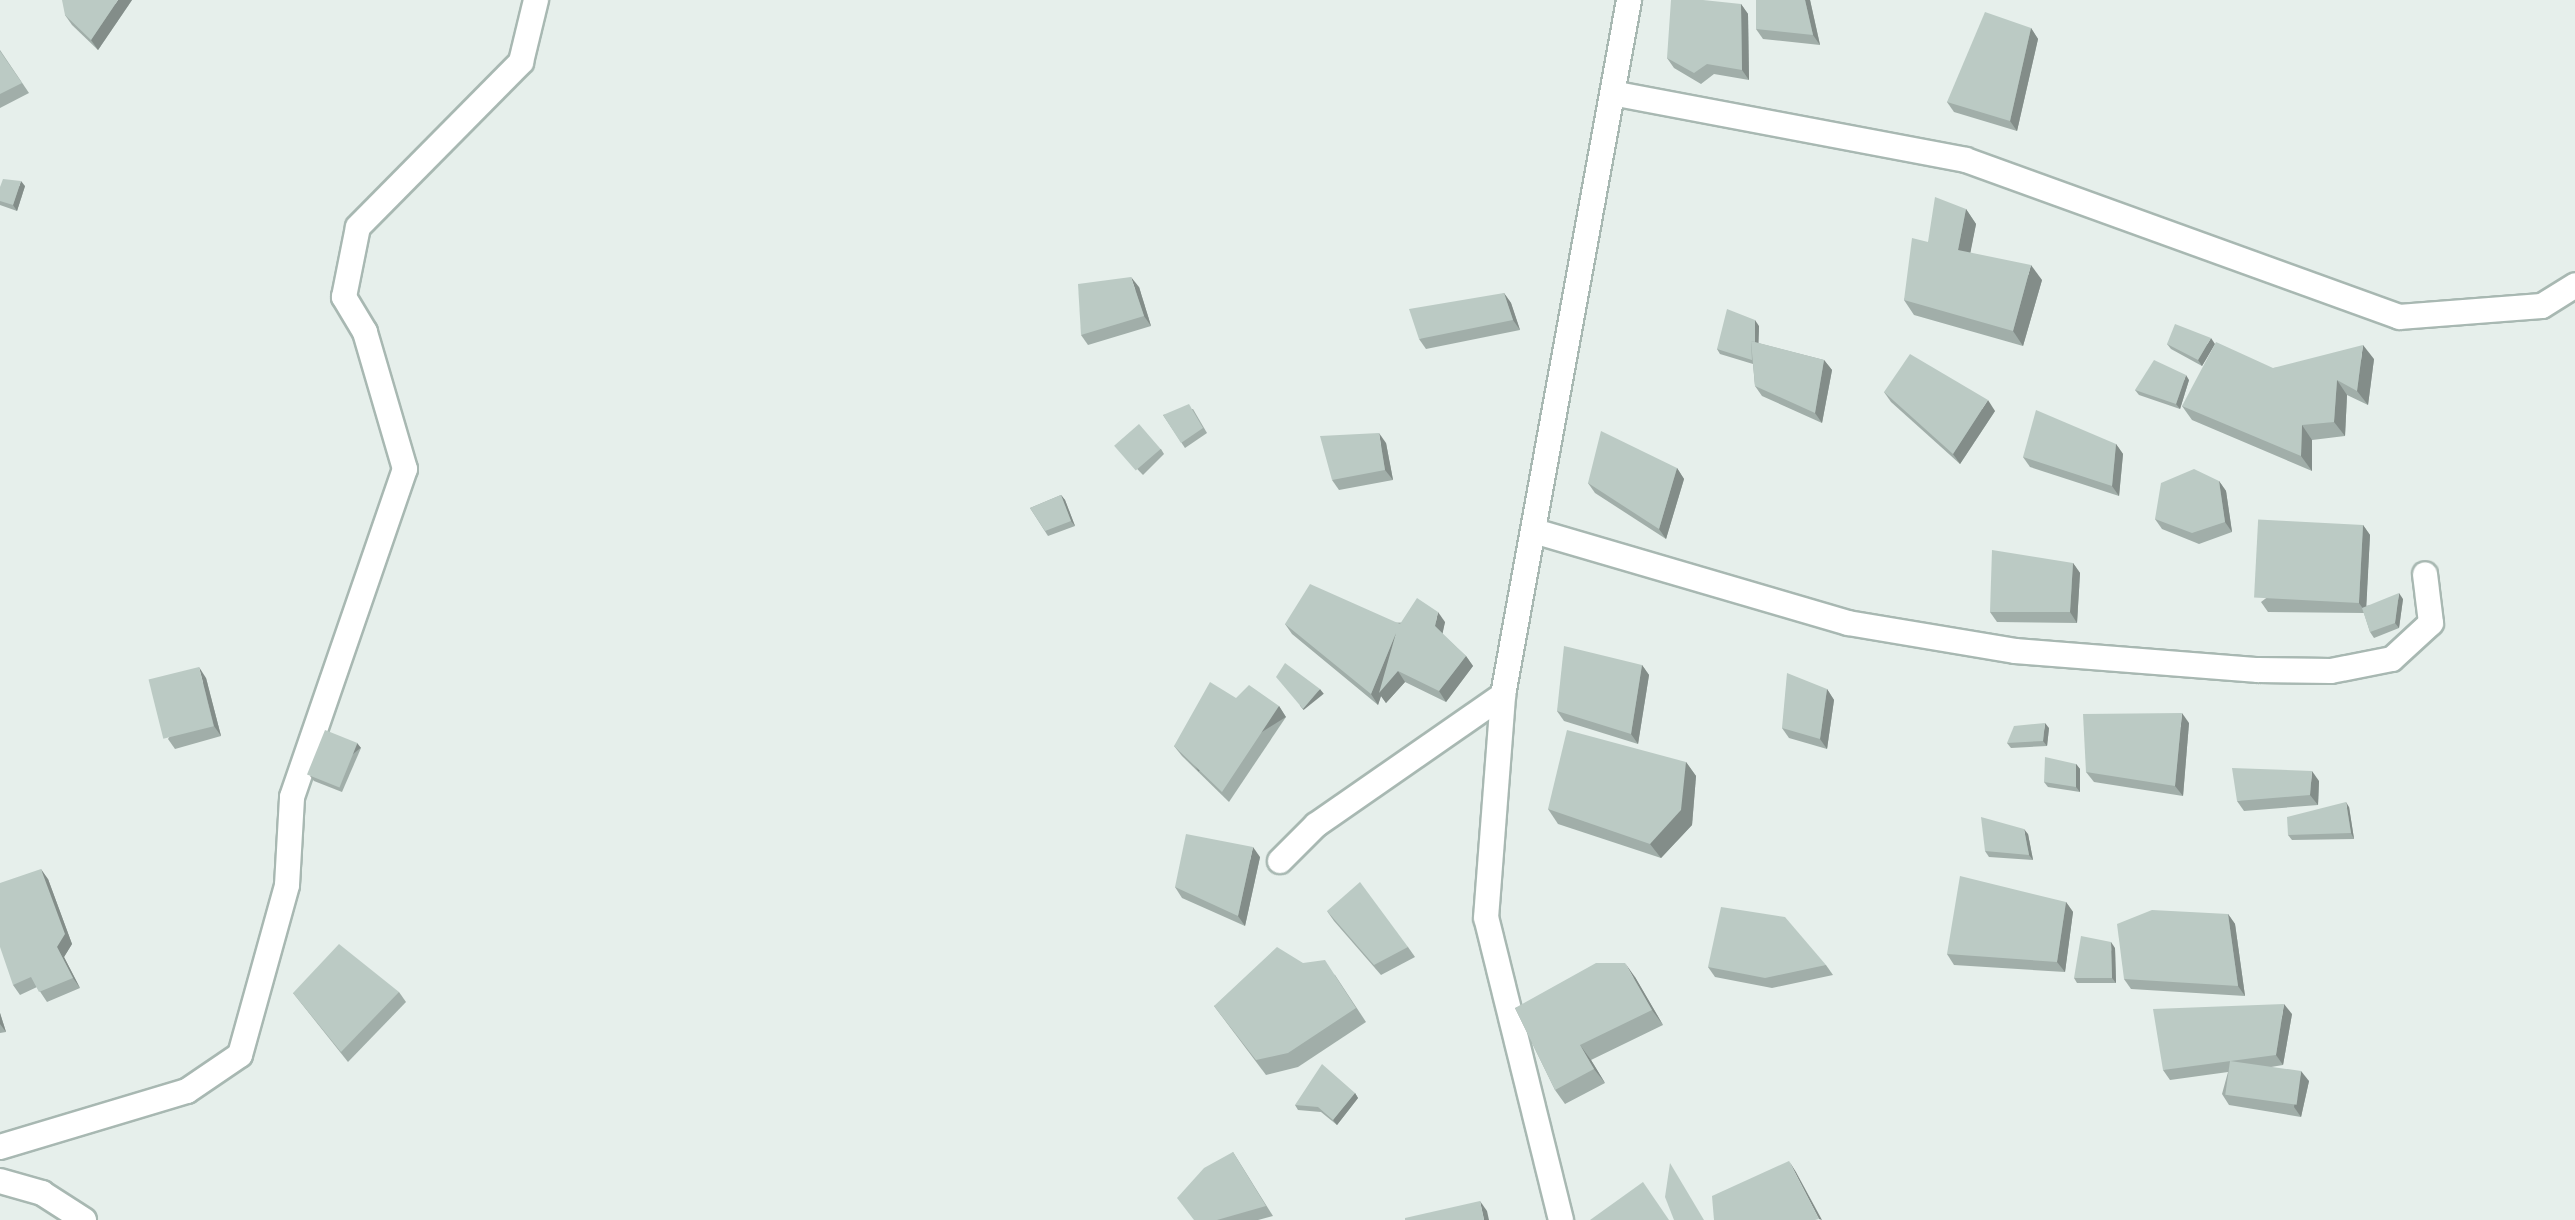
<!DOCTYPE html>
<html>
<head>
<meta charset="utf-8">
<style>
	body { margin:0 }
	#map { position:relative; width:2575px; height:1220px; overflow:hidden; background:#e6efeb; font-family:Rubik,sans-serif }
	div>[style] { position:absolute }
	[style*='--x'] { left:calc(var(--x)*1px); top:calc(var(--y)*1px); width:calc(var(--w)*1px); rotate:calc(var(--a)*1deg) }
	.roads { filter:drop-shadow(2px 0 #a8b8b2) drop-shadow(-2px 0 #a8b8b2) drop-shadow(0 2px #a8b8b2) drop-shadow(0 -2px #a8b8b2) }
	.minor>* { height:24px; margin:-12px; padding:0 12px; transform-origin:12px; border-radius:12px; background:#fff }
	.wall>* { inset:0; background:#a1aea9 }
	.shaded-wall>* { inset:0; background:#838d89; transform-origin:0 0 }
	.building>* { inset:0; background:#bbcac4; transform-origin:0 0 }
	span { translate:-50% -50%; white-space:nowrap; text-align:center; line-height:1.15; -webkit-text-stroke:6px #f7fbf9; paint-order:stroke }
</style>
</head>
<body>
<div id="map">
	<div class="roads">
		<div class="minor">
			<div style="--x:1617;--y:94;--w:355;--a:10.7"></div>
			<div style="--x:1966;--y:160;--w:461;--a:19.9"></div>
			<div style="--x:2399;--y:317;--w:143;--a:-4.4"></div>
			<div style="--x:2542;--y:306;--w:39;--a:-32"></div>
			<div style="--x:1534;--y:531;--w:327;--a:16.3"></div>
			<div style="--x:1848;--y:623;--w:169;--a:9.5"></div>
			<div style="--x:2015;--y:651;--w:244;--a:4.5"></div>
			<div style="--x:2258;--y:670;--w:73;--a:0.8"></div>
			<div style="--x:2331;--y:671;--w:62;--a:-11.1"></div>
			<div style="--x:2392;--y:659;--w:53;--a:-42.7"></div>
			<div style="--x:2431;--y:623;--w:49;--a:-97"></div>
			<div style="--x:1280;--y:861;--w:51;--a:-45"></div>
			<div style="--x:1316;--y:825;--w:228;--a:-34.8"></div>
			<div style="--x:0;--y:1147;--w:195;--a:-16.7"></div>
			<div style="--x:187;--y:1091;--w:64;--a:-34.2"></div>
			<div style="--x:240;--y:1055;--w:176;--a:-74.5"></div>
			<div style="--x:287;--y:885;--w:88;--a:-86.7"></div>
			<div style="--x:292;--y:797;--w:347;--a:-71"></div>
			<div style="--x:405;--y:469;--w:143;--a:-106.3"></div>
			<div style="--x:365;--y:332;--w:41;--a:-121"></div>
			<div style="--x:344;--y:297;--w:71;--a:-78.7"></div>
			<div style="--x:358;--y:227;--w:232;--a:-45.3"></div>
			<div style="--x:521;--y:62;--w:64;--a:-76.4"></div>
			<div style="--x:0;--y:1181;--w:44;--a:15.9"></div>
			<div style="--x:42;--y:1193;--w:50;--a:32.7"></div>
			<div style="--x:1561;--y:1220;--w:311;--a:-103.9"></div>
			<div style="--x:1486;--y:918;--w:224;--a:-85.6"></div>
			<div style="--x:1503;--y:695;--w:706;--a:-79.72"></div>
		</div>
	</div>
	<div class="wall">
		<div style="clip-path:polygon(132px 0,98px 50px,72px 25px,65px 15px)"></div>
		<div style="clip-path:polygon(1756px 0,1810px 0,1820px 45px,1763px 39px,1756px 29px)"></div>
		<div style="clip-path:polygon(1741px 4px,1748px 14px,1749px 80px,1714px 74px,1701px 84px,1674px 68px,1667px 58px)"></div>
		<div style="clip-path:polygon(2031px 28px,2038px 39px,2017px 131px,1954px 112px,1947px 102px)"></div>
		<div style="clip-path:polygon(0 50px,29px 93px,0 108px)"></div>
		<div style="clip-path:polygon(25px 186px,17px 211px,0 205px,0 187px)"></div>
		<div style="clip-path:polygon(1966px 209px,1976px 224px,1970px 253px,2042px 280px,2023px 346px,1914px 315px,1904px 300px,1928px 242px)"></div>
		<div style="clip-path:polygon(1139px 287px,1151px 326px,1088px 345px,1081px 335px)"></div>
		<div style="clip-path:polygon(1504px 293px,1511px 303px,1520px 330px,1426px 349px,1419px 339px)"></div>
		<div style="clip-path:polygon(1759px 326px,1758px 343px,1824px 360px,1832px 370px,1822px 423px,1762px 396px,1755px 386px,1753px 364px,1720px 354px,1717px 349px)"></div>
		<div style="clip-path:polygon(2167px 344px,2215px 344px,2202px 366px,2171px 349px)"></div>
		<div style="clip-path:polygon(2374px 359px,2368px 405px,2347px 395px,2345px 436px,2312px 440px,2312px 471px,2192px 420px,2182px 406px,2273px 368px)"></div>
		<div style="clip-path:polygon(2189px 380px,2180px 409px,2139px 395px,2135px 390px)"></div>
		<div style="clip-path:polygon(1884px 392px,1995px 411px,1960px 464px,1891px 402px)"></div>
		<div style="clip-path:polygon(1193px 409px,1207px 433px,1185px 448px,1163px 415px)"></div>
		<div style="clip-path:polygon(1386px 443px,1393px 480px,1339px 490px,1332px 480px)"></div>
		<div style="clip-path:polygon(2116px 444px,2123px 454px,2119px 496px,2030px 467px,2023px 457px)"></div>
		<div style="clip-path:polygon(1117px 448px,1161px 449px,1164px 454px,1143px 475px)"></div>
		<div style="clip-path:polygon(1677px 468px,1684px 479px,1666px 539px,1595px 493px,1588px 483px)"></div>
		<div style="clip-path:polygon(2219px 481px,2226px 491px,2232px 532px,2199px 544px,2162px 529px,2155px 519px)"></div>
		<div style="clip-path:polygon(1061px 495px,1065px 500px,1075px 526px,1048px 536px,1030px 508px)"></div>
		<div style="clip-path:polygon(2363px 525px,2370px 535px,2366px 606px,2403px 599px,2399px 628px,2374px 638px,2370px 632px,2364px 613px,2268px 612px,2261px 602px)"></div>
		<div style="clip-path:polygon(2073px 563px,2080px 573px,2077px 623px,1997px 622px,1990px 612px)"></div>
		<div style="clip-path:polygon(1445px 622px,1442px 634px,1466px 656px,1473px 666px,1446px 702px,1405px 682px,1386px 703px,1381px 696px,1378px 705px,1292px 634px,1285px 624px)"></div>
		<div style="clip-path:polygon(1642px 665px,1649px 675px,1638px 744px,1564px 721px,1557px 711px)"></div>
		<div style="clip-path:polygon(206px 678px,221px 736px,175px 749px,168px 739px)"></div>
		<div style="clip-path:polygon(1827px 689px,1834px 700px,1827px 749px,1789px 738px,1782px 728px)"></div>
		<div style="clip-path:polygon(1279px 706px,1286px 717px,1229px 802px,1182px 756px,1174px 746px)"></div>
		<div style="clip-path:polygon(2189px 723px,2183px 796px,2094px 782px,2086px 772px)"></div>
		<div style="clip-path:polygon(2049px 728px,2047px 746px,2011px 748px,2007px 743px)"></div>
		<div style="clip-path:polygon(357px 743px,361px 748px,342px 792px,314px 781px,310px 776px)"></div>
		<div style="clip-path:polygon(1686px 762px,1696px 776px,1692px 825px,1661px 858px,1558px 824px,1548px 809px)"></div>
		<div style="clip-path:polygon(2076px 764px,2080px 769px,2080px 792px,2048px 787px,2044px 782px)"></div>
		<div style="clip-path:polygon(2319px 781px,2318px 805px,2244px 811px,2237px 801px)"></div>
		<div style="clip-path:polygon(2349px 807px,2354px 839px,2292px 840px,2288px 835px)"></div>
		<div style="clip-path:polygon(2028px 834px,2033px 860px,1989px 857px,1985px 851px)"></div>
		<div style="clip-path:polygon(1260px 857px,1245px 926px,1182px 898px,1175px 887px)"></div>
		<div style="clip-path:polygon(48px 879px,72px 944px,64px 957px,80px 988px,47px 1002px,37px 987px,20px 995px,13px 985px)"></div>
		<div style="clip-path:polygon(2066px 902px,2073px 912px,2065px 972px,1954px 965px,1947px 954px)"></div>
		<div style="clip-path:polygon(1327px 911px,1408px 947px,1415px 957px,1381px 975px,1334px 921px)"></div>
		<div style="clip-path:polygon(2228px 914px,2235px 924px,2245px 996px,2131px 989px,2124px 979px)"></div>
		<div style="clip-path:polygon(2115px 948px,2116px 983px,2077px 983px,2074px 978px)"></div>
		<div style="clip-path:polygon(1303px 963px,1335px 975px,1366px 1022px,1298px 1067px,1266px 1075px,1214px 1006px)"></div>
		<div style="clip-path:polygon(1826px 965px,1833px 975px,1772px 988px,1715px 977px,1708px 967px)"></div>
		<div style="clip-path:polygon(1635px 977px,1663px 1025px,1591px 1060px,1605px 1083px,1565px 1104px,1555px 1090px,1515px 1008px)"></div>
		<div style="clip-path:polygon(399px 992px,406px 1002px,348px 1062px,293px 993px)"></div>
		<div style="clip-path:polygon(0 1013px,6px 1032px,0 1033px)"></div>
		<div style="clip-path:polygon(2292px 1014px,2283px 1065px,2271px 1067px,2309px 1081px,2301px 1117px,2229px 1105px,2222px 1094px,2228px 1072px,2170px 1080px,2163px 1070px)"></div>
		<div style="clip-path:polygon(1355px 1093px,1358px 1098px,1337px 1125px,1321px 1112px,1298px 1110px,1295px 1105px)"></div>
		<div style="clip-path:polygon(1233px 1152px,1273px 1216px,1258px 1220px,1194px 1220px)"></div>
	</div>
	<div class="shaded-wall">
		<div style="clip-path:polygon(118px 0,132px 0,98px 50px,91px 40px)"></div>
		<div style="clip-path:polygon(1805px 0,1810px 0,1820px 45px,1813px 35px)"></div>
		<div style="clip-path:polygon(1741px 4px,1748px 14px,1749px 80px,1742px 70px)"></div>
		<div style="clip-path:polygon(2031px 28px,2038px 39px,2017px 131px,2010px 121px)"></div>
		<div style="clip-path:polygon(21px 181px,25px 186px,17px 211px,13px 205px)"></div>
		<div style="clip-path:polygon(1966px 209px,1976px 224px,1968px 265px,1958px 250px)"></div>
		<div style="clip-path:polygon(2031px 265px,2042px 280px,2023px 346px,2013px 331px)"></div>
		<div style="clip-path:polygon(1131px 277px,1139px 287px,1151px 326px,1144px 316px)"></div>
		<div style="clip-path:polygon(1504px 293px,1511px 303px,1520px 330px,1513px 320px)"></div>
		<div style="clip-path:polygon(1755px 320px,1759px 326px,1758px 365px,1754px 360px)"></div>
		<div style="clip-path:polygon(2211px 338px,2215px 344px,2202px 366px,2198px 360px)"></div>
		<div style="clip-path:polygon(2363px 345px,2374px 359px,2368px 405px,2357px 391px)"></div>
		<div style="clip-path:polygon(1824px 360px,1832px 370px,1822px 423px,1815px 413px)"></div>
		<div style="clip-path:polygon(2186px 375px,2189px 380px,2180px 409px,2176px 404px)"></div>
		<div style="clip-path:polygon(2337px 380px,2347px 395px,2345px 436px,2334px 422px)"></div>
		<div style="clip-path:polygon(1988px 400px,1995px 411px,1960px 464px,1953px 454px)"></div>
		<div style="clip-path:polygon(2302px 425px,2312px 440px,2312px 471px,2301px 456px)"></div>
		<div style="clip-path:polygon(1379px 433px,1386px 443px,1393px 480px,1385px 470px)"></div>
		<div style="clip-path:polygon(2116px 444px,2123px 454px,2119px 496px,2112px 486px)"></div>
		<div style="clip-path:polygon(1677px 468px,1684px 479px,1666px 539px,1659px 529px)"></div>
		<div style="clip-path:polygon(2219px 481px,2226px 491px,2232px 532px,2225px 522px)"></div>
		<div style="clip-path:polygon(1061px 495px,1065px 500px,1075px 526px,1071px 521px)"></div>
		<div style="clip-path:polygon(2363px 525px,2370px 535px,2366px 613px,2359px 603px)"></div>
		<div style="clip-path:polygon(2073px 563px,2080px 573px,2077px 623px,2070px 612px)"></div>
		<div style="clip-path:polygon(2399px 593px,2403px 599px,2399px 628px,2395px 623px)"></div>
		<div style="clip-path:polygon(1438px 612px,1445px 622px,1442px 636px,1435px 626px)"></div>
		<div style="clip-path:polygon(1396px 633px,1398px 671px,1405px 682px,1386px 703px,1381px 696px,1378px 705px,1371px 694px)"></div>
		<div style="clip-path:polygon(1466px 656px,1473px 666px,1446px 702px,1439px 691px)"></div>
		<div style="clip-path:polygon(1642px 665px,1649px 675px,1638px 744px,1631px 734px)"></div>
		<div style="clip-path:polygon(199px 667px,206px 678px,221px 736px,214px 726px)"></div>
		<div style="left:1320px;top:689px;width:6px;height:26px;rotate:51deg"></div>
		<div style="clip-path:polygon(1827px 689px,1834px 700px,1827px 749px,1820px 739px)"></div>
		<div style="left:1279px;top:706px;width:13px;height:103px;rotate:58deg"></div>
		<div style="clip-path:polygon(2182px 713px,2189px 723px,2183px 796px,2175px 786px)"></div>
		<div style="clip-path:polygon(2045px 723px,2049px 728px,2047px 746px,2043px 741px)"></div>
		<div style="left:357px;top:743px;width:6px;height:48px;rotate:51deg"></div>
		<div style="clip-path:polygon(1686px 762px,1696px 776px,1692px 825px,1661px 858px,1650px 844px)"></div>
		<div style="clip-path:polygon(2076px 764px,2080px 769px,2080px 792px,2076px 787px)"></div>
		<div style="clip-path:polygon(2312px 771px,2319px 781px,2318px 805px,2310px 795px)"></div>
		<div style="clip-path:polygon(2346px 802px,2349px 807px,2354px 839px,2351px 833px)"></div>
		<div style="clip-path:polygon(2024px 829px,2028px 834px,2033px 860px,2029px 855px)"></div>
		<div style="clip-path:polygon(1253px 847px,1260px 857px,1245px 926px,1238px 916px)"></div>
		<div style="clip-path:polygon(41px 869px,48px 879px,72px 944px,64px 957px,80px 988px,73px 978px,57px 947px)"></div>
		<div style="clip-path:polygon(2066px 902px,2073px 912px,2065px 972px,2057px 962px)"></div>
		<div style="clip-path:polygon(2228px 914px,2235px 924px,2245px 996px,2238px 986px)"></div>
		<div style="clip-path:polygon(2111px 942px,2115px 948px,2116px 983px,2112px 978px)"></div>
		<div style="clip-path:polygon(1625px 963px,1635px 977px,1663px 1025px,1652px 1010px)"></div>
		<div style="clip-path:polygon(2284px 1004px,2292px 1014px,2283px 1065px,2276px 1055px)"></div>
		<div style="clip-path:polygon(0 1013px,6px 1032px,0 1024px)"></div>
		<div style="clip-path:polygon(1580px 1045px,1591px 1060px,1605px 1083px,1594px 1069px)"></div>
		<div style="clip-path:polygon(2301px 1071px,2309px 1081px,2301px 1117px,2294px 1107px)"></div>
		<div style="clip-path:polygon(1355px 1093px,1358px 1098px,1337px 1125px,1333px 1120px)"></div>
		<div style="clip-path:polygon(1789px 1161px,1796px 1172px,1822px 1220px,1819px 1219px)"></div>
		<div style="clip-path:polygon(1480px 1201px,1487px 1211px,1489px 1220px,1484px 1220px)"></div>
	</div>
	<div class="building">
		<div style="clip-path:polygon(62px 0,118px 0,91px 40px,65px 15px)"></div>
		<div style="clip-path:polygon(1671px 0,1703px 0,1741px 4px,1742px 70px,1707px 64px,1694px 73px,1667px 58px)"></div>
		<div style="clip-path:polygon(1756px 0,1805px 0,1813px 35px,1756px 29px)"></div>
		<div style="clip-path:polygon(1985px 12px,2031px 28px,2010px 121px,1947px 102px)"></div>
		<div style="clip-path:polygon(0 51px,22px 83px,0 94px)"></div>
		<div style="clip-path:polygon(3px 179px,21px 181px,13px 205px,0 201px,0 187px)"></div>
		<div style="clip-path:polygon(1935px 197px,1966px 209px,1958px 250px,2031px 265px,2013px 331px,1904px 300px,1912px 238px,1928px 242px)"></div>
		<div style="clip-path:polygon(1131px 277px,1144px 316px,1081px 335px,1078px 284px)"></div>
		<div style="clip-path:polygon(1504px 293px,1513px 320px,1419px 339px,1409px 309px)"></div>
		<div style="clip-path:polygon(1727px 309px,1755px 320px,1755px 342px,1751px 341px,1752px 360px,1717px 349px)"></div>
		<div style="clip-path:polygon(2175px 324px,2211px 338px,2198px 360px,2167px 344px)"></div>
		<div style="clip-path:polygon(1751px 341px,1824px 360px,1815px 413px,1755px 386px)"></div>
		<div style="clip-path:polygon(2216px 342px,2273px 368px,2363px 345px,2357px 391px,2337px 380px,2334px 422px,2302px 425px,2301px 456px,2182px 406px)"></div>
		<div style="clip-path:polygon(1910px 354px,1988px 400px,1953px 454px,1884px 392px)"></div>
		<div style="clip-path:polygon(2154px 360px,2186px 375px,2176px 404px,2135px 390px)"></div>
		<div style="clip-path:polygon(1189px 404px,1203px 428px,1181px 443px,1163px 415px)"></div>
		<div style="clip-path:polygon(2036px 410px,2116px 444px,2112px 486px,2023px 457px)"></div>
		<div style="left:1139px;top:424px;width:33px;height:33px;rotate:49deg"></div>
		<div style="clip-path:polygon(1601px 431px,1677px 468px,1659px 529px,1588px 483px)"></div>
		<div style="clip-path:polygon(1379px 433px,1385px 470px,1332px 480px,1320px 436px)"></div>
		<div style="clip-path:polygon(2194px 469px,2219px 481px,2225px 522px,2192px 533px,2155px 519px,2161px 483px)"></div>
		<div style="clip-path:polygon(1061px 495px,1071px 521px,1045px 531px,1030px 508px)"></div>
		<div style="left:2363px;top:525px;width:78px;height:105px;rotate:93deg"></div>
		<div style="clip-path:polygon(1992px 550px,2073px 563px,2070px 612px,1990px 612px)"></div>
		<div style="clip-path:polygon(1310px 584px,1400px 624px,1417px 598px,1438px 612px,1435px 626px,1466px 656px,1439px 691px,1398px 671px,1379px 693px,1396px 633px,1371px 694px,1285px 624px)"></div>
		<div style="clip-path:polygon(2399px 593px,2395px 623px,2370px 632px,2362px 608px)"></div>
		<div style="clip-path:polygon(1564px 646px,1642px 665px,1631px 734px,1557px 711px)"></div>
		<div style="clip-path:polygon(1285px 663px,1320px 689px,1303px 709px,1276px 677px)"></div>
		<div style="left:199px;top:667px;width:61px;height:52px;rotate:76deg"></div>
		<div style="clip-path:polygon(1787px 673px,1827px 689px,1820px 739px,1782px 728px)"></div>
		<div style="clip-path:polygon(1210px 682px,1236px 698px,1249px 685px,1279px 706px,1222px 792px,1174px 746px)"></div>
		<div style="clip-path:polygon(2182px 713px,2175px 786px,2086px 772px,2083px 714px)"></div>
		<div style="clip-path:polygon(2045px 723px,2043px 741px,2007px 743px,2014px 726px)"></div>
		<div style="left:325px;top:730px;width:35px;height:48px;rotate:22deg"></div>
		<div style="clip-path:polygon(1567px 730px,1686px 762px,1681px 810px,1650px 844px,1548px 809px)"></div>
		<div style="clip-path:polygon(2045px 757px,2076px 764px,2076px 787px,2044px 782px)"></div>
		<div style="clip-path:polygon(2232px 768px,2312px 771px,2310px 795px,2237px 801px)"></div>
		<div style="clip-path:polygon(2346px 802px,2351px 833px,2288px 835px,2287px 817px)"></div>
		<div style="clip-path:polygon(1981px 817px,2024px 829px,2029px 855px,1985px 851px)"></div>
		<div style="clip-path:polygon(1186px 834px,1253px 847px,1238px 916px,1175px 887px)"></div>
		<div style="clip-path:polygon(41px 869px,65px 934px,57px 947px,73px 978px,39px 992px,31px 977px,13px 985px,0 947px,0 883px)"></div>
		<div style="clip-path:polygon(1960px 876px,2066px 902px,2057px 962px,1947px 954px)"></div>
		<div style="clip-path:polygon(1360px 882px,1408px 947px,1374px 965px,1327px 911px)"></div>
		<div style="clip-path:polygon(1721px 907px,1785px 917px,1826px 965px,1765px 978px,1708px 967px)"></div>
		<div style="clip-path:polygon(2152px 910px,2228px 914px,2238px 986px,2124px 979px,2117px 924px)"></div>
		<div style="clip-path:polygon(2081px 936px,2111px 942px,2112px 978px,2074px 978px)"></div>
		<div style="clip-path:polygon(339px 944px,399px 992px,341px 1052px,293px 993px)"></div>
		<div style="clip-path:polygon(1277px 947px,1303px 963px,1325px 960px,1356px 1008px,1288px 1053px,1256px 1060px,1214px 1006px)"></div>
		<div style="clip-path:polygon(1596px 963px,1625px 963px,1652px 1010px,1580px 1045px,1594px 1069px,1555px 1090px,1515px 1008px)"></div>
		<div style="clip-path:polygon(2284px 1004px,2276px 1055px,2163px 1070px,2153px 1009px)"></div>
		<div style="left:2230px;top:1061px;width:72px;height:34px;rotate:8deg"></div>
		<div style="clip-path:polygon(1322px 1064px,1355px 1093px,1333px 1120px,1318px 1107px,1295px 1105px)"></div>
		<div style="clip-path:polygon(1233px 1152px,1266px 1206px,1217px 1220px,1194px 1220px,1177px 1198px,1204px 1168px)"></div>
		<div style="clip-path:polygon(1789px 1161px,1819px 1219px,1815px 1220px,1714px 1220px,1712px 1196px)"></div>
		<div style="clip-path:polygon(1670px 1163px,1704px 1220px,1674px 1220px,1665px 1197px)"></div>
		<div style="clip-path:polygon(1643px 1182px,1669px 1220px,1590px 1220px)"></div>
		<div style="clip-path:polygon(1480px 1201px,1484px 1220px,1405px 1220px,1405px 1218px)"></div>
	</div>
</div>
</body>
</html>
